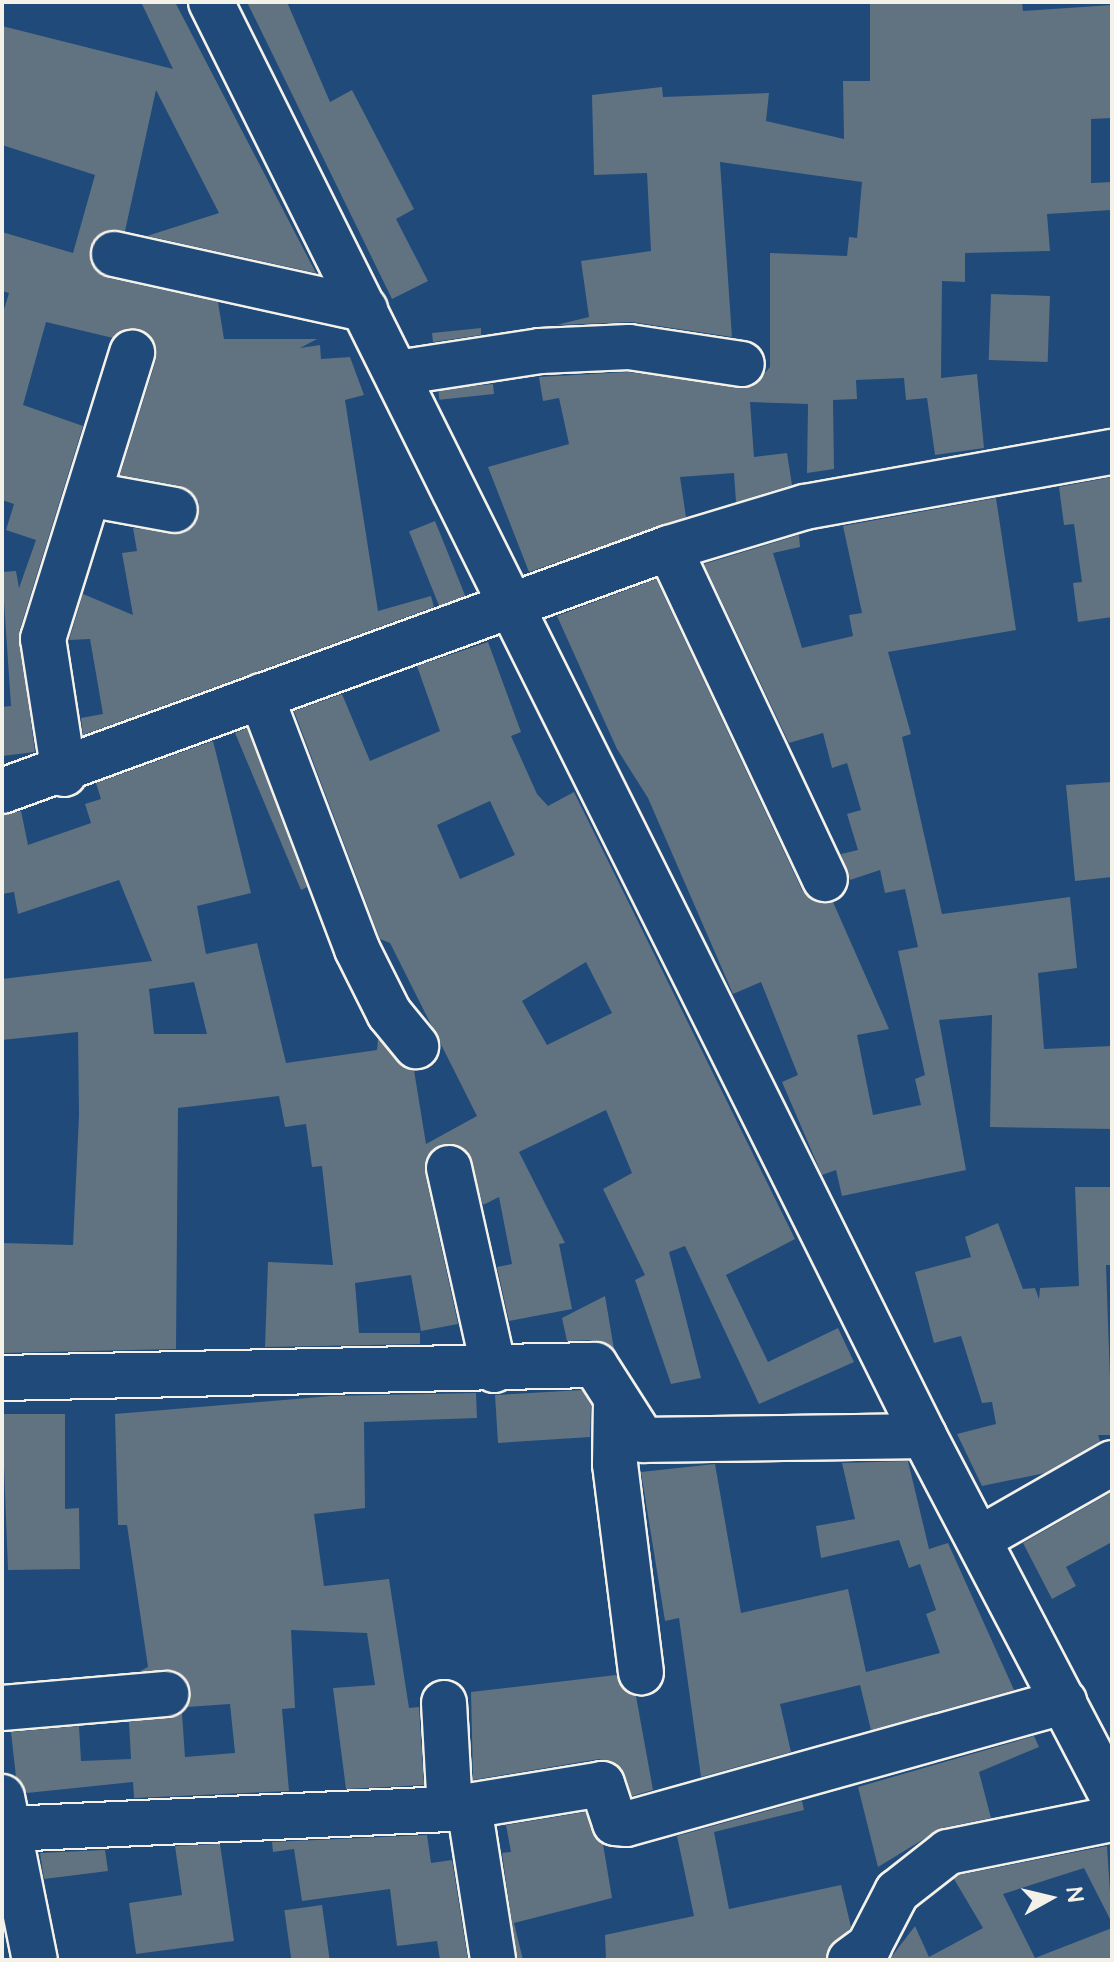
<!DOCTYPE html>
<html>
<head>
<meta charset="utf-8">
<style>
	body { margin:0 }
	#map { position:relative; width:1114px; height:1962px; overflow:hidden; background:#1f4a7a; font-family:"Architects Daughter",sans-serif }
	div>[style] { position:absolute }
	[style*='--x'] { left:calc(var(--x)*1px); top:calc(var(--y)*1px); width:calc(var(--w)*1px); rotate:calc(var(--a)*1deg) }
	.building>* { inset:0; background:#617281; transform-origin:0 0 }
	.roads { filter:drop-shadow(2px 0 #f4f1e8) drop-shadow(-2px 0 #f4f1e8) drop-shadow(0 2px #f4f1e8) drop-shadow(0 -2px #f4f1e8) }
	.minor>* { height:44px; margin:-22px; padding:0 22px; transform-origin:22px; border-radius:22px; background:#1f4a7a }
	span { translate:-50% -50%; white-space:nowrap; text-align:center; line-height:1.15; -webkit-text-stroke:6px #1f4a7a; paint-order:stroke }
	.frame { position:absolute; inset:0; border:4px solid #f4f1e8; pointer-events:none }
	.north { position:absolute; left:1010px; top:1858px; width:80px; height:80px; -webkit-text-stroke:6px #1f4a7a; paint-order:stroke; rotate:82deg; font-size:22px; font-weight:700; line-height:32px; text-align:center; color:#f4f1e8 }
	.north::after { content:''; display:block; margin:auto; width:28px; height:36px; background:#f4f1e8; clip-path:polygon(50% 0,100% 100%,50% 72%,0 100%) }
</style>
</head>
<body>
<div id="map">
	<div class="building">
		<div style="clip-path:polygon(141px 2px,175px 2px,316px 273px,147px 236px,219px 213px,156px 90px,125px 231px,96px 237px,90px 262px,109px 278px,218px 302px,224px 339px,317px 339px,300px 348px,320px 345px,321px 359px,350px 357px,364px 395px,345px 400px,378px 611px,431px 596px,434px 607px,83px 735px,81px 718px,103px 714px,90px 639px,69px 640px,83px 594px,133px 615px,122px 553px,137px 551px,133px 528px,184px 533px,194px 526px,199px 502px,180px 486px,120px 475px,156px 360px,151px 337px,127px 329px,113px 338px,46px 322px,23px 405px,83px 426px,19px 632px,35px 752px,2px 756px,2px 707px,11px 706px,2px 572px,16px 571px,19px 588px,36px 540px,6px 530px,14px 504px,2px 500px,2px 316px,9px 293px,2px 291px,2px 232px,73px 253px,95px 175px,2px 145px,2px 26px,173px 69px)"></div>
		<div style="clip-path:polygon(247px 2px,287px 2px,330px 102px,352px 90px,414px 209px,396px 219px,428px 281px,392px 299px)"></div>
		<div style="clip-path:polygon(870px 2px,1022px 2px,1023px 11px,1112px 5px,1112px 118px,1091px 119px,1091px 183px,1112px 182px,1112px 210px,1047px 214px,1050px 251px,965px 253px,965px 282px,942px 281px,941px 378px,977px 374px,984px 448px,935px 455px,927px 398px,906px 400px,904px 378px,856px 380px,857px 399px,833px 400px,834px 469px,807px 473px,808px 404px,750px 402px,754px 457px,787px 453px,792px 485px,736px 502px,734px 473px,680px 477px,686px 517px,529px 572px,488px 467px,569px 444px,559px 398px,543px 401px,539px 377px,628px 372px,752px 387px,770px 367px,770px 253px,847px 256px,849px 237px,857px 238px,862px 182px,720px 162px,732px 337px,632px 322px,556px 325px,589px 317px,581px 261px,651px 251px,647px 173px,594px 175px,592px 95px,662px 87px,663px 97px,769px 93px,766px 121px,844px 139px,843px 81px,870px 81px)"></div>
		<div style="left:991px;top:294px;width:59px;height:66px;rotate:2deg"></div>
		<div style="clip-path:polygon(481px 328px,481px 335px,433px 342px,432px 333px)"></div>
		<div style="left:493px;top:384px;width:10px;height:55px;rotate:84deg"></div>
		<div style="clip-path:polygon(1112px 477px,1112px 617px,1078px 622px,1073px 583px,1082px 582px,1074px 524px,1064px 525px,1059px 487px)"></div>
		<div style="clip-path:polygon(996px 498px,1016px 630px,888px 652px,911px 734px,902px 737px,942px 914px,1070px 897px,1077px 968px,1038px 973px,1044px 1049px,1112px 1046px,1112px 1129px,990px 1127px,992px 1015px,939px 1020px,966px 1170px,842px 1196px,836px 1170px,822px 1175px,782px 1082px,798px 1075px,761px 982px,733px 994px,648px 798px,617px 749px,557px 616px,656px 579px,802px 890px,811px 900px,833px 902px,889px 1029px,857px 1035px,873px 1115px,921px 1105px,915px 1079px,925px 1075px,898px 951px,918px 947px,905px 889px,885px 893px,880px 870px,850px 880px,841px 854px,858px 850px,847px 814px,861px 810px,847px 763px,832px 768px,823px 733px,789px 743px,704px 564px,799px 535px,800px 547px,773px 553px,802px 648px,853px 636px,849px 615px,862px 613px,843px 526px)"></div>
		<div style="left:435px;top:521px;width:81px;height:28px;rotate:68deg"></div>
		<div style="clip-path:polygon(evenodd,488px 642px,521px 732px,511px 736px,537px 794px,548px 806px,574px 792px,795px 1239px,726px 1275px,768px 1362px,838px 1328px,854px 1362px,759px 1404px,685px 1246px,669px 1252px,701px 1378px,671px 1384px,635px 1280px,645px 1275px,603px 1189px,632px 1173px,606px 1110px,519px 1152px,565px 1243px,559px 1244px,572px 1309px,509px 1321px,497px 1267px,512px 1264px,499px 1197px,483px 1205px,468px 1152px,444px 1144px,432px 1150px,425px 1173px,458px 1324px,421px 1331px,411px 1275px,355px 1283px,359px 1333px,420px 1333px,420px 1344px,265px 1347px,268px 1262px,333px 1265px,322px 1166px,312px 1167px,306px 1124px,285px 1127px,279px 1096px,178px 1108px,176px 1349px,2px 1353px,2px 1243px,73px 1245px,79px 1115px,78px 1032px,2px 1040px,2px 979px,152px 961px,119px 880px,18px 914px,14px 892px,2px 894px,2px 815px,21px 811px,28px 845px,91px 823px,85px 804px,101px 799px,96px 783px,213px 741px,251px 893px,197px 906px,206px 954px,257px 943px,286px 1063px,377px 1050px,378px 1039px,414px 1070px,426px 1144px,477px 1116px,390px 943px,380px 939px,294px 711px,342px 694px,370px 761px,440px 731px,417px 666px,488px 642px,490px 801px,515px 855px,460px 879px,437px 825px,490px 801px,488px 642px,586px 962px,612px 1013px,547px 1045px,522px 1001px,586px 962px,488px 642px,194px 982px,207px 1034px,154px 1034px,149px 989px,194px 982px)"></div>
		<div style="clip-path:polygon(247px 728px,307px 887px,301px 890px,235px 733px)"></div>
		<div style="clip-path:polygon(1112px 782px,1112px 877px,1075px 881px,1066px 785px)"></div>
		<div style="clip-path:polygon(1075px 1187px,1112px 1187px,1112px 1265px,1106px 1265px,1112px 1435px,1098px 1435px,1100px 1441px,1045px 1473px,982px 1486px,957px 1434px,996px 1424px,992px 1402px,982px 1403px,961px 1336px,934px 1343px,915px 1272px,971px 1257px,965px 1237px,998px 1223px,1023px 1289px,1035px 1288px,1039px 1299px,1040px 1288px,1079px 1286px)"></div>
		<div style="clip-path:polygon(605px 1296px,614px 1349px,595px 1340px,567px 1341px,562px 1318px)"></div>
		<div style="clip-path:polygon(582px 1390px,591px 1405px,590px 1437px,498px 1443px,495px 1395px)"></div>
		<div style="clip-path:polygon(476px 1393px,477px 1418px,364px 1422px,365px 1508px,314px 1514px,324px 1586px,389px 1579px,409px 1708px,419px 1707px,424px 1785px,346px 1789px,333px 1688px,375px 1685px,367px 1633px,291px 1630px,295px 1708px,282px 1709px,289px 1791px,134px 1798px,133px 1782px,27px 1793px,16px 1777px,11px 1732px,79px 1726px,81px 1761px,131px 1759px,129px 1722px,182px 1713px,185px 1757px,235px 1753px,230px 1704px,187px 1707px,191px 1691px,177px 1672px,140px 1671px,148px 1667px,127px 1525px,118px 1525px,115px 1414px,331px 1396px)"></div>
		<div style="clip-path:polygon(2px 1414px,65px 1414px,65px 1509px,79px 1508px,80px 1569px,8px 1570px)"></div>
		<div style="clip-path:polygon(908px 1461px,929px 1549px,948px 1543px,1014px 1690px,871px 1730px,860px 1685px,780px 1704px,791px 1752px,701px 1777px,679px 1618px,665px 1621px,641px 1472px,715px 1464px,741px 1613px,848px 1589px,866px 1672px,940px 1653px,926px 1614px,936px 1610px,920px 1564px,909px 1568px,899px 1540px,821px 1558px,816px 1526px,855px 1519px,842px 1463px)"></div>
		<div style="clip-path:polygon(1112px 1492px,1112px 1542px,1066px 1567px,1076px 1586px,1052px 1599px,1023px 1543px)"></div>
		<div style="clip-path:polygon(616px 1675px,636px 1696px,653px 1790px,632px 1796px,620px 1767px,599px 1759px,473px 1780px,471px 1692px)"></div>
		<div style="clip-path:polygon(1034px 1736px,1039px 1747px,979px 1772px,991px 1818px,942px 1828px,878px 1867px,858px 1787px)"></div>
		<div style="clip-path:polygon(802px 1801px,804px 1810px,714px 1832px,729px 1909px,841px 1885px,851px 1927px,825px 1960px,606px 1960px,605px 1935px,694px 1916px,677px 1836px)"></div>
		<div style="clip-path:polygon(585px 1812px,603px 1844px,612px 1898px,514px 1923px,523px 1960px,517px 1960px,502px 1853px,511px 1852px,506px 1825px)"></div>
		<div style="clip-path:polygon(427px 1835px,431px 1863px,452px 1860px,468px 1960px,440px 1960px,437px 1941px,397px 1946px,390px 1889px,302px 1901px,294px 1849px,273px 1852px,272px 1842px)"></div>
		<div style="clip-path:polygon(220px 1844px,234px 1941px,136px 1954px,129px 1903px,182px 1895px,175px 1846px)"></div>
		<div style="clip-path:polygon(1107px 1846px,1112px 1923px,1084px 1868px,1003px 1894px,1035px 1958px,1112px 1928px,1112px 1960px,889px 1960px,915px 1926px,929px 1957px,983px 1928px,954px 1879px,959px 1875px)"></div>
		<div style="clip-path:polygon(105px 1850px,108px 1871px,44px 1879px,40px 1853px)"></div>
		<div style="left:322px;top:1905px;width:56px;height:38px;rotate:82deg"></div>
	</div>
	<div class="roads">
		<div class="minor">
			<div style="--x:211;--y:2;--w:1601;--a:63.56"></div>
			<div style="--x:924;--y:1436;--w:406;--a:62.4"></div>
			<div style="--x:114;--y:254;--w:257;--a:12.4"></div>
			<div style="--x:397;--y:373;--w:145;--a:-8.7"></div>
			<div style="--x:540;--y:351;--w:89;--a:-2.6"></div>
			<div style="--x:629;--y:347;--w:114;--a:8.6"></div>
			<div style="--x:93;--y:495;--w:83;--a:10.4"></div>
			<div style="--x:669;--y:548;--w:366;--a:64.8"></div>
			<div style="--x:261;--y:696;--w:271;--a:69.2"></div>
			<div style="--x:357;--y:949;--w:72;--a:63.4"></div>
			<div style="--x:389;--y:1013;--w:43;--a:50.7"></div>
			<div style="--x:64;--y:774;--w:137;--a:-98.8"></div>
			<div style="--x:43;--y:639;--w:300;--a:-72.7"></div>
			<div style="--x:2;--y:791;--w:710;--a:-20.02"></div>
			<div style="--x:669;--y:548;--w:142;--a:-16.8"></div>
			<div style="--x:805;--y:507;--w:312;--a:-10.2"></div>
			<div style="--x:449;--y:1168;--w:207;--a:77.4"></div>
			<div style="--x:2;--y:1378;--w:593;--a:-1.26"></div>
			<div style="--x:595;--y:1365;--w:89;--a:57.4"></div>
			<div style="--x:643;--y:1440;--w:281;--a:-0.8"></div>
			<div style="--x:616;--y:1401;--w:63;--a:90.9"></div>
			<div style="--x:615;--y:1464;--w:210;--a:82.9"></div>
			<div style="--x:979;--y:1539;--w:153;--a:-29.7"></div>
			<div style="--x:444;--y:1703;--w:106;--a:86.8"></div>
			<div style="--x:2;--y:1708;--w:165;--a:-4.9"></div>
			<div style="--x:2;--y:1797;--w:166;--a:78.6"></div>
			<div style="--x:469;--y:1806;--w:156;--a:81.1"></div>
			<div style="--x:8;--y:1829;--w:442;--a:-2.6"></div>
			<div style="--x:450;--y:1809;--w:154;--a:-9.3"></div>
			<div style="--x:602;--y:1784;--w:41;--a:71.6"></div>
			<div style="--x:615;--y:1823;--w:11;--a:5"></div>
			<div style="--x:626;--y:1824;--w:455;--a:-15.6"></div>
			<div style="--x:850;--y:1960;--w:24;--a:-36"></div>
			<div style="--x:869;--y:1946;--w:61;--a:-62.6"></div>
			<div style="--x:897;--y:1892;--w:65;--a:-38.1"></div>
			<div style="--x:948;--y:1852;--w:167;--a:-11.4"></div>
		</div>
	</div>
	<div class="frame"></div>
	<div class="north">N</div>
</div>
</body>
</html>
